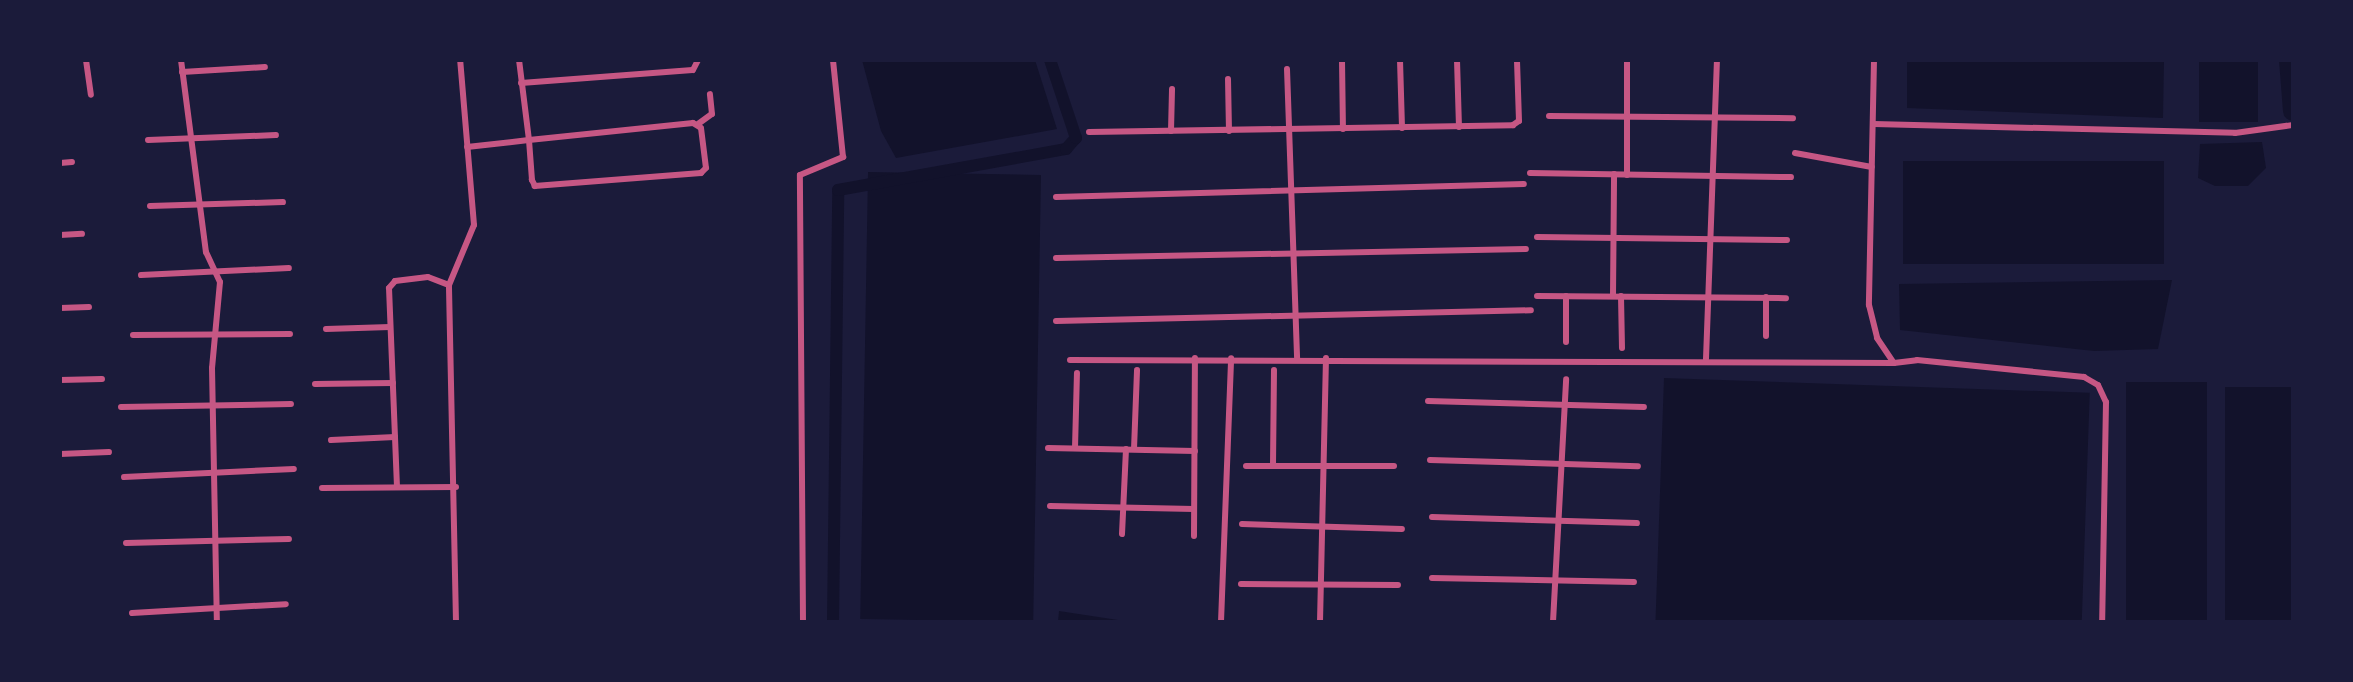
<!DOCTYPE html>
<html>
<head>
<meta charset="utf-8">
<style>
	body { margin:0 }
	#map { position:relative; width:2353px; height:682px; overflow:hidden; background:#1b1b3a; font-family:"Public Sans",sans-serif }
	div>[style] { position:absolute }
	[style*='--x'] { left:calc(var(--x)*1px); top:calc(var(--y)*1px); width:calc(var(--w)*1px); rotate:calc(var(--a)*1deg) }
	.water>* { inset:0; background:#12122b; transform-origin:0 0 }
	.canal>* { height:12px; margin:-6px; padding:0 6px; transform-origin:6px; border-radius:6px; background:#12122b }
	.river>* { height:20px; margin:-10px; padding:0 10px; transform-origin:10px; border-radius:10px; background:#12122b }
	.minor>* { height:6px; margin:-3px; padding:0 3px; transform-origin:3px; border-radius:3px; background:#c65784 }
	span { translate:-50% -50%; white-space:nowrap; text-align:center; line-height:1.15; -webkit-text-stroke:6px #1b1b3a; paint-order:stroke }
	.frame { position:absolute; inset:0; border:62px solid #1b1b3a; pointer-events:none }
</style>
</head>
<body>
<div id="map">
	<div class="water">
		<div style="clip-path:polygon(862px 60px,1035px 60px,1057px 129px,896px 158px,881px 131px)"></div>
		<div style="clip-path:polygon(1907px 60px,2164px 60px,2163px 118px,1907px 108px)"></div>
		<div style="left:2199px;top:60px;width:59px;height:62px"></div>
		<div style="clip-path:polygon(2262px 142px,2266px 168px,2248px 186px,2215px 186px,2198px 178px,2200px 144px)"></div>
		<div style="left:2164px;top:161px;width:103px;height:261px;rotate:90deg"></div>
		<div style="left:1041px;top:175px;width:447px;height:173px;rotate:91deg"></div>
		<div style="clip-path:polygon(2172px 280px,2158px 349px,2094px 351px,1900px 330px,1899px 284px)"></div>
		<div style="left:1664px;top:378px;width:426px;height:244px;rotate:2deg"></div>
		<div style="left:2207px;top:382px;width:240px;height:81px;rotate:90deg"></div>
		<div style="left:2291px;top:387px;width:235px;height:66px;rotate:90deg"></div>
		<div style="clip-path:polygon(1059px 611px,1131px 622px,1058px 622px)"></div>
	</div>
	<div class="canal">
		<div style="--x:833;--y:622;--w:432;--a:-89.3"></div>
		<div style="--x:838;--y:190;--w:232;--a:-10.2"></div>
		<div style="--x:1066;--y:149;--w:15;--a:-48"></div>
		<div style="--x:1076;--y:138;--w:82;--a:-108.4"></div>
	</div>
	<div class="river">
		<div style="--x:2289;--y:60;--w:51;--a:85.5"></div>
	</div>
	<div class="minor">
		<div style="--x:86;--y:60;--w:35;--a:82"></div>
		<div style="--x:181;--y:60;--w:194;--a:82.6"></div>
		<div style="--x:206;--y:252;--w:33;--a:65"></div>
		<div style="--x:220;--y:282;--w:86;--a:95.3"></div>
		<div style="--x:212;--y:368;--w:254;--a:88.9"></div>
		<div style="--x:1342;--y:60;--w:69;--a:89.2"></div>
		<div style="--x:1400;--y:60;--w:68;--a:88.3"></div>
		<div style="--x:1457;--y:60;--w:67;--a:88.3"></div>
		<div style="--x:1627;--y:60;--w:115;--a:90"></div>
		<div style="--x:1874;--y:60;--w:245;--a:91.2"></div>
		<div style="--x:1869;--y:305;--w:34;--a:76"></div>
		<div style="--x:1877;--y:338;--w:30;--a:56"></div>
		<div style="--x:1894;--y:363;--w:23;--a:-7"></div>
		<div style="--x:1917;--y:360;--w:168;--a:5.8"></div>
		<div style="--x:2084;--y:377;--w:16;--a:30"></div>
		<div style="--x:2098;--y:385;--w:19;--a:65"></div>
		<div style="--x:2106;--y:402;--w:220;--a:91"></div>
		<div style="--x:1287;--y:69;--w:289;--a:88"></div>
		<div style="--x:182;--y:72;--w:83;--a:-3.4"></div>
		<div style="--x:1228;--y:79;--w:52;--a:88.9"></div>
		<div style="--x:521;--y:83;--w:172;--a:-4.3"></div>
		<div style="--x:693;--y:70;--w:11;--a:-63"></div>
		<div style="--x:1549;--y:116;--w:244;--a:0.5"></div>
		<div style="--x:698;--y:124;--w:17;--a:-36"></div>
		<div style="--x:712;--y:114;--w:20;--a:-96"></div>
		<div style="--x:1874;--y:124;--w:361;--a:1.4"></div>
		<div style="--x:2235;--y:133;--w:59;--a:-7.9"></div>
		<div style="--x:1171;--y:131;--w:42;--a:-88.6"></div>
		<div style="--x:1089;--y:132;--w:424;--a:-0.9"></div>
		<div style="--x:1513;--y:125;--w:7;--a:-34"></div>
		<div style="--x:1519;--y:121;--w:61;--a:-91.9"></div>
		<div style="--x:148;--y:140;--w:128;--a:-2.2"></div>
		<div style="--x:467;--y:147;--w:62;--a:-6.4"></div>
		<div style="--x:529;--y:140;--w:165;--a:-5.9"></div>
		<div style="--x:693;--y:123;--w:9;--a:32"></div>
		<div style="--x:701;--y:128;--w:40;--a:82.9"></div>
		<div style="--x:706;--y:168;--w:7;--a:135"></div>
		<div style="--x:701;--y:173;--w:167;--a:175.5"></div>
		<div style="--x:535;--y:186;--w:7;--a:-117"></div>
		<div style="--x:532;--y:180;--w:40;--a:-94.3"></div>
		<div style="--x:529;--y:140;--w:81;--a:-97.1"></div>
		<div style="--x:1795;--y:153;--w:78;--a:10.3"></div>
		<div style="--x:60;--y:163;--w:12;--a:-5"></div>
		<div style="--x:1530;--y:173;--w:261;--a:0.9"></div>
		<div style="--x:1056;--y:197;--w:468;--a:-1.6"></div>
		<div style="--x:150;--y:206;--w:133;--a:-1.7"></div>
		<div style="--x:60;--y:235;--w:22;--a:-3"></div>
		<div style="--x:1537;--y:237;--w:250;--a:0.7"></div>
		<div style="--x:1056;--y:258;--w:470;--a:-1.1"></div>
		<div style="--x:141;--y:275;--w:148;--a:-2.7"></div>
		<div style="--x:1537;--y:296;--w:249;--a:0.5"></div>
		<div style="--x:1566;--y:296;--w:46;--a:90"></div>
		<div style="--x:1613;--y:296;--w:122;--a:-89.5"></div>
		<div style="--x:1621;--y:296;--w:52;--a:88.9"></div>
		<div style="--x:1766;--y:297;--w:39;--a:90"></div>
		<div style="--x:60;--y:308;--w:29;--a:-2"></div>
		<div style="--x:1056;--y:321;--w:475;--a:-1.3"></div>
		<div style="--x:326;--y:329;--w:64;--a:-1.8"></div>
		<div style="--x:133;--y:335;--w:157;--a:-0.4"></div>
		<div style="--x:1706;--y:359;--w:299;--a:-87.9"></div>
		<div style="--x:1070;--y:360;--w:824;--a:0.21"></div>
		<div style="--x:60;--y:380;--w:42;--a:-1.4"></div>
		<div style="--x:315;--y:384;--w:78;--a:-0.7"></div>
		<div style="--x:1428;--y:401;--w:216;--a:1.6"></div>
		<div style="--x:121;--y:407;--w:170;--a:-1"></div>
		<div style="--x:331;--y:440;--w:64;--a:-2.7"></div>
		<div style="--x:1048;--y:448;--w:147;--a:1.2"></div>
		<div style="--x:1075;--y:448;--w:75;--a:-88.5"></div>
		<div style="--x:1134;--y:449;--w:79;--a:-87.8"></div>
		<div style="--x:60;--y:454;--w:49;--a:-2.3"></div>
		<div style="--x:1430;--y:460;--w:208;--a:1.7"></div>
		<div style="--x:1273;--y:465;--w:95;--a:-89.4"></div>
		<div style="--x:1246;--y:466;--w:148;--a:0"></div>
		<div style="--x:124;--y:477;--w:170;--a:-2.7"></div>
		<div style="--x:397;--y:487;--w:199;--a:-92.3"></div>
		<div style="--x:389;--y:288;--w:9;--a:-49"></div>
		<div style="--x:395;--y:281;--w:33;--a:-7"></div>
		<div style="--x:428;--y:277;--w:22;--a:21"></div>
		<div style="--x:322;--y:488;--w:134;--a:-0.4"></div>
		<div style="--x:1050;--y:506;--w:144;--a:1.2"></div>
		<div style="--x:1432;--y:517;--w:205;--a:1.7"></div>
		<div style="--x:1242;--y:524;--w:160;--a:1.8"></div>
		<div style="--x:1122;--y:534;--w:85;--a:-87.3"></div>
		<div style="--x:1194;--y:536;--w:178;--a:-89.7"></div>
		<div style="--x:126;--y:543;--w:163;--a:-1.4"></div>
		<div style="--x:1432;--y:578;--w:202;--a:1.1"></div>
		<div style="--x:1241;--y:584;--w:157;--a:0.4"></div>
		<div style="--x:132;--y:613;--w:154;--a:-3.3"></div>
		<div style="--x:456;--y:622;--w:337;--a:-91.2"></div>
		<div style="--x:449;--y:285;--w:65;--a:-67.4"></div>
		<div style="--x:474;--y:225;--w:166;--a:-94.8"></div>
		<div style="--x:803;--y:622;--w:447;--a:-90.4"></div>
		<div style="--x:800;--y:175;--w:47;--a:-22.7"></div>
		<div style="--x:843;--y:157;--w:98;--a:-95.9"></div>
		<div style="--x:1221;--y:622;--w:264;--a:-87.8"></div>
		<div style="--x:1320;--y:622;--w:264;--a:-88.7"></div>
		<div style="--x:1553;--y:622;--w:243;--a:-86.9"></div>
	</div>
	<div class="frame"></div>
</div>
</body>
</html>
